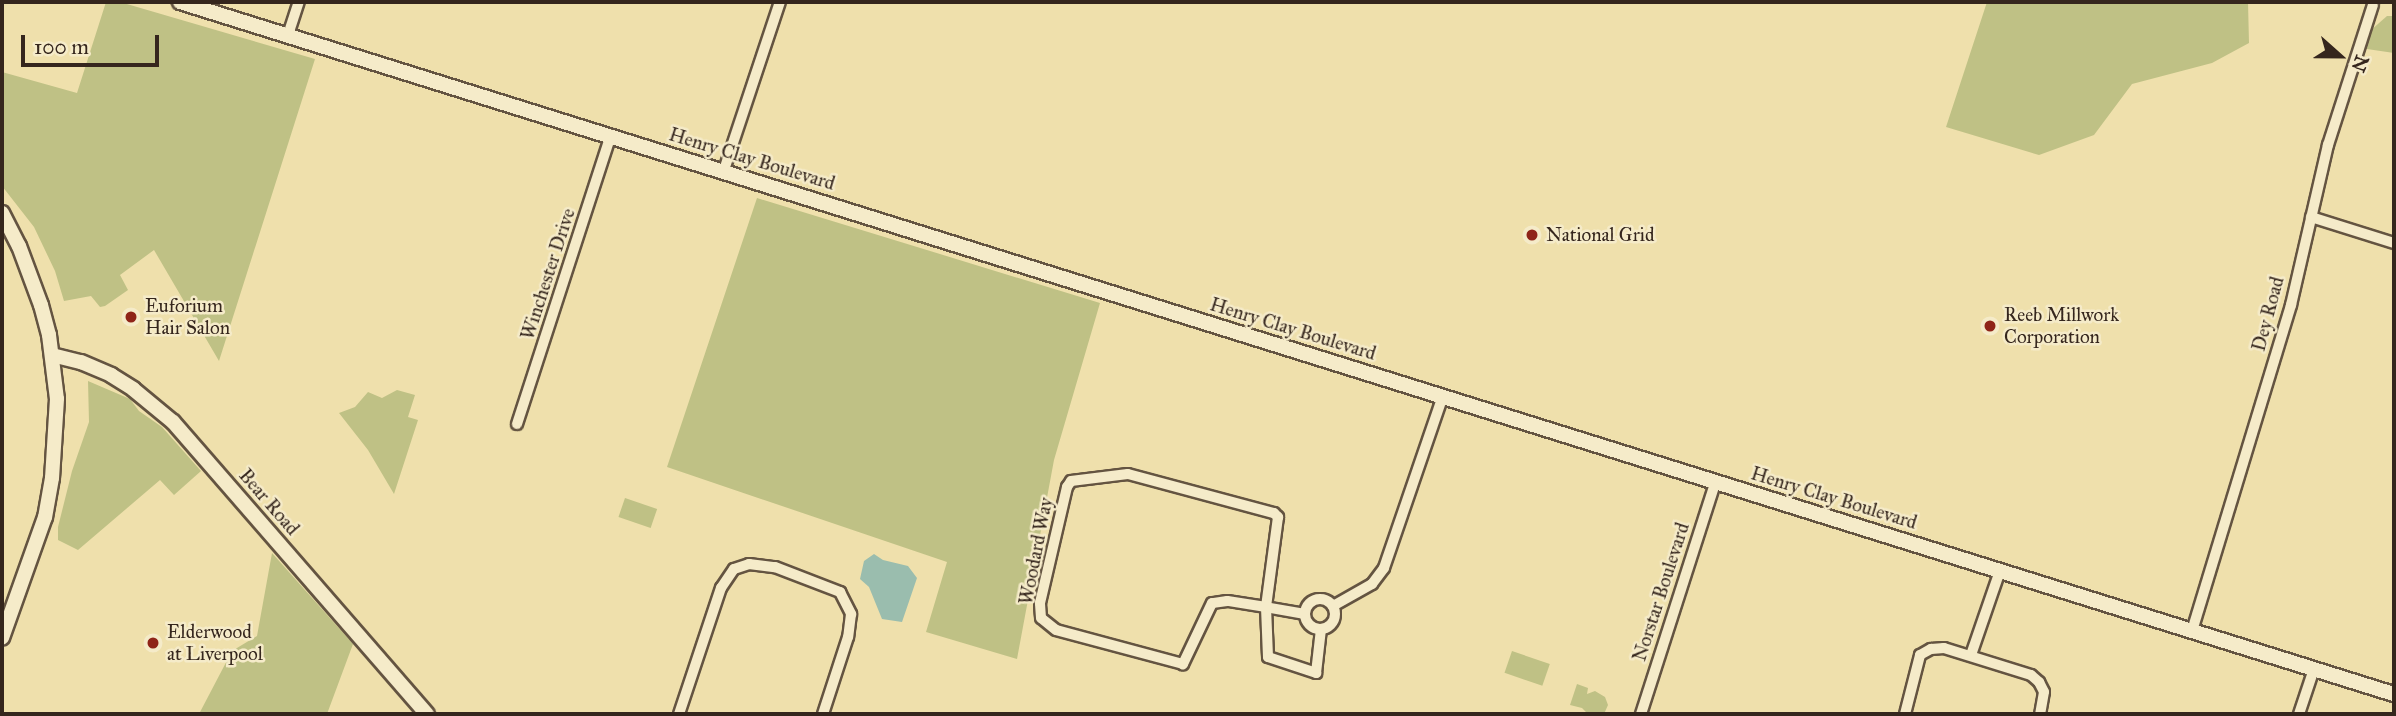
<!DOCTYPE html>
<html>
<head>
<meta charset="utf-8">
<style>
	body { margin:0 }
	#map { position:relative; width:2396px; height:716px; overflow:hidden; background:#efe0ac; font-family:"IM FELL Great Primer",serif }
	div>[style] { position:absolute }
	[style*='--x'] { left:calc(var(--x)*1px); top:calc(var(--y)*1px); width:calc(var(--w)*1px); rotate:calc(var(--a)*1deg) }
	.green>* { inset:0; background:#bfc185; transform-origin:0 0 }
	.water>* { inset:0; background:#9abdae }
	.roads { filter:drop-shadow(2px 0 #645441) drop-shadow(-2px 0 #645441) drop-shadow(0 2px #645441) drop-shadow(0 -2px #645441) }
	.street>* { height:10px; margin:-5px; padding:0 5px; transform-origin:5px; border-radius:5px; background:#f5ebc9 }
	.street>.ring { margin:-5px; padding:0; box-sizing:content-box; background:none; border:10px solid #f5ebc9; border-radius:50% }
	.secondary>* { height:14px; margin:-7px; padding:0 7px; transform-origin:7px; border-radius:7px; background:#f5ebc9 }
	.dots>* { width:19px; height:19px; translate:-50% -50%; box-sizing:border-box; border:4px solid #f5ebc9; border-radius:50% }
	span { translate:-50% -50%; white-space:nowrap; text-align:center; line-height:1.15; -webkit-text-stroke:5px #f5ebc9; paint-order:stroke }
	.street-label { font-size:19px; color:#35261d }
	.poi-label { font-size:19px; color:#35261d }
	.left { translate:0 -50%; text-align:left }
	.frame { position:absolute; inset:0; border:4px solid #35261d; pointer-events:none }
	.north { position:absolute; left:2305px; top:21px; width:70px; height:70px; -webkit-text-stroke:5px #f5ebc9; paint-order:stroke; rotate:111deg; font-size:19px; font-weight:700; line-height:28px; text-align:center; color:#35261d }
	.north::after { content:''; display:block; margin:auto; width:24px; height:32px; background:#35261d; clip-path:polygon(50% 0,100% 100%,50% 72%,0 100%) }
	.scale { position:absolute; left:21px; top:35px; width:138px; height:32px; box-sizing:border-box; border:4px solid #35261d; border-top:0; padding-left:9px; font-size:21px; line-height:24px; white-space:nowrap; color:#35261d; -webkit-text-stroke:5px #f5ebc9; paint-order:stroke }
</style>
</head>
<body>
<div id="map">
	<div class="green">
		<div style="clip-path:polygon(106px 2px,120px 2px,315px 59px,219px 361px,154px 250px,120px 275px,128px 290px,105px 306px,100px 307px,91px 296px,64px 301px,55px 271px,34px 227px,2px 186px,2px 72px,77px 93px)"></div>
		<div style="clip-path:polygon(1987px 2px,2248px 2px,2249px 43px,2212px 63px,2132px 84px,2094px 135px,2039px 155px,1946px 127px)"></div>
		<div style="clip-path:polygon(2387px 16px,2394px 16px,2394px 53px,2367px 49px,2362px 38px)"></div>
		<div style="clip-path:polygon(757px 198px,1100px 303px,1054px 460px,1017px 659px,926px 632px,947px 562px,667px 467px)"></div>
		<div style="clip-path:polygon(88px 381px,130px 399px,139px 411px,162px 427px,201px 471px,174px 495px,160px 480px,78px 550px,58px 540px,58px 527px,72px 471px,89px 422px)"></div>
		<div style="clip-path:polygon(397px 390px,415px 395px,408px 417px,418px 420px,394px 494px,368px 450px,339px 413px,355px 407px,368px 392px,382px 398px)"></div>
		<div style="left:625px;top:498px;width:34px;height:20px;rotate:19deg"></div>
		<div style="clip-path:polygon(272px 553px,353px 644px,327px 714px,199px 714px,232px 651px,257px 636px)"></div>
		<div style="left:1512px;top:651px;width:40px;height:23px;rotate:19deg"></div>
		<div style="clip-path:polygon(1577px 684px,1588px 688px,1587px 694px,1595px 691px,1605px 697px,1608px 705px,1604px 714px,1588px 714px,1582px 708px,1570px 705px)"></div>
	</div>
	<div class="water">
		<div style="clip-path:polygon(874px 554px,883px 560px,908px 566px,917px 578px,902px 622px,882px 619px,869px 587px,860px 579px,864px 561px)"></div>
	</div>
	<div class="roads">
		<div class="street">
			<div style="--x:288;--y:35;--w:35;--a:-72"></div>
			<div style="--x:724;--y:170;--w:177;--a:-71.6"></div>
			<div style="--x:2311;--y:217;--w:87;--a:17.4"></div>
			<div style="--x:517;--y:424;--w:304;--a:-72"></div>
			<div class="ring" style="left:1305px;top:599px;width:20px;height:20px"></div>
			<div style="--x:1333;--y:606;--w:45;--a:-29.4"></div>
			<div style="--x:1372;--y:584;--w:20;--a:-53"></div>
			<div style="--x:1384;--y:568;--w:182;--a:-71.1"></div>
			<div style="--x:1305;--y:614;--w:40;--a:-170"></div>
			<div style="--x:1266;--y:607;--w:39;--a:-171"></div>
			<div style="--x:1227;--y:601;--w:15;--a:172"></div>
			<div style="--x:1212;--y:603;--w:68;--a:115.4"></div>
			<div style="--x:1183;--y:664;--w:131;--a:-165"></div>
			<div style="--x:1056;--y:630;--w:19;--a:-141"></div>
			<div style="--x:1041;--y:618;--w:15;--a:-94"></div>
			<div style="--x:1040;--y:603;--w:119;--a:-76.9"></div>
			<div style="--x:1067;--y:487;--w:7;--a:-56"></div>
			<div style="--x:1071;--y:481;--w:57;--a:-7"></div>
			<div style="--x:1128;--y:474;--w:151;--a:15"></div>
			<div style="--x:1274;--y:513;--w:6;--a:45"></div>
			<div style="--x:1278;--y:517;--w:91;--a:97.6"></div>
			<div style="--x:1266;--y:607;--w:50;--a:87.7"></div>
			<div style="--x:1268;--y:657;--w:51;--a:18.4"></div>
			<div style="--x:1316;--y:673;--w:44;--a:-83.5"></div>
			<div style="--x:2192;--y:631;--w:341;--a:-73.1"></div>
			<div style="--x:2291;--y:305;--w:164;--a:-77"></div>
			<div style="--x:2328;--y:145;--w:147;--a:-72.2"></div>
			<div style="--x:1971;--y:655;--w:89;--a:-71"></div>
			<div style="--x:679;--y:714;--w:133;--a:-71.6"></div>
			<div style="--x:721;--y:588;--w:23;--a:-56"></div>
			<div style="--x:734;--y:569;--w:16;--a:-18"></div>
			<div style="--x:749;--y:564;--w:26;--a:7"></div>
			<div style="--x:775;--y:567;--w:70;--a:21"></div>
			<div style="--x:840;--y:592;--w:25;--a:63"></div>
			<div style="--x:851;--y:614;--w:23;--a:97"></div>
			<div style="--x:848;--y:637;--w:81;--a:108"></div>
			<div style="--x:1641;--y:714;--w:245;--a:-72.2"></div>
			<div style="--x:1905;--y:714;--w:61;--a:-75.7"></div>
			<div style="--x:1920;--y:655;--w:13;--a:-29"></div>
			<div style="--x:1931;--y:649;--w:13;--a:-4"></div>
			<div style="--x:1944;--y:648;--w:91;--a:17.2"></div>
			<div style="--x:2031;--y:675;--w:11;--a:41"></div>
			<div style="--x:2039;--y:682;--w:11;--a:63"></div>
			<div style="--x:2044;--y:692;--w:22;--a:100"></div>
			<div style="--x:2299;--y:714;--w:47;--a:-71.6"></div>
		</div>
		<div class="secondary">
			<div style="--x:180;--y:2;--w:2320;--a:17.36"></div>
			<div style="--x:2;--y:213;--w:37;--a:63"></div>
			<div style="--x:19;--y:246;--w:63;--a:69.6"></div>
			<div style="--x:41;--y:305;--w:31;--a:75"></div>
			<div style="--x:49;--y:335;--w:64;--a:82.9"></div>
			<div style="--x:57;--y:399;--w:79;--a:93.6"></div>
			<div style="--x:52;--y:478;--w:40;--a:100"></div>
			<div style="--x:45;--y:517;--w:128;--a:109.6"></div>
			<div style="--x:52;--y:355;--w:30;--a:14"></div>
			<div style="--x:81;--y:362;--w:33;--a:23"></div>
			<div style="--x:111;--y:375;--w:26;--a:32"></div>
			<div style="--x:133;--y:389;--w:52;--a:39.5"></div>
			<div style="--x:173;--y:422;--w:387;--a:49"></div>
		</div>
	</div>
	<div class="dots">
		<div style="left:1532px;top:235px;background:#8f2418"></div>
		<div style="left:131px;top:317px;background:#8f2418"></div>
		<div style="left:1990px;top:326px;background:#8f2418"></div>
		<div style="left:153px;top:643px;background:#8f2418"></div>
	</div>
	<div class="street-label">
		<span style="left:752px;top:159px;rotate:17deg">Henry Clay Boulevard</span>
		<span style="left:548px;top:274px;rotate:-72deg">Winchester Drive</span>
		<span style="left:2268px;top:314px;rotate:-75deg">Dey Road</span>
		<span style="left:1293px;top:329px;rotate:17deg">Henry Clay Boulevard</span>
		<span style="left:1834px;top:498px;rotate:17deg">Henry Clay Boulevard</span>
		<span style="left:269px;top:502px;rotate:49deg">Bear Road</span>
		<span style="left:1036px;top:551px;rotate:-79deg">Woodard Way</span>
		<span style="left:1661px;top:592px;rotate:-72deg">Norstar Boulevard</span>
	</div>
	<div class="poi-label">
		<span class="left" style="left:1546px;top:235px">National Grid</span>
		<span class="left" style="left:145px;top:317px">Euforium<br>Hair Salon</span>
		<span class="left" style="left:2004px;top:326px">Reeb Millwork<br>Corporation</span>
		<span class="left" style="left:167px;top:643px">Elderwood<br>at Liverpool</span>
	</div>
	<div class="frame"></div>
	<div class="north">N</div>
	<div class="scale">100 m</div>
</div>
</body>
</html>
